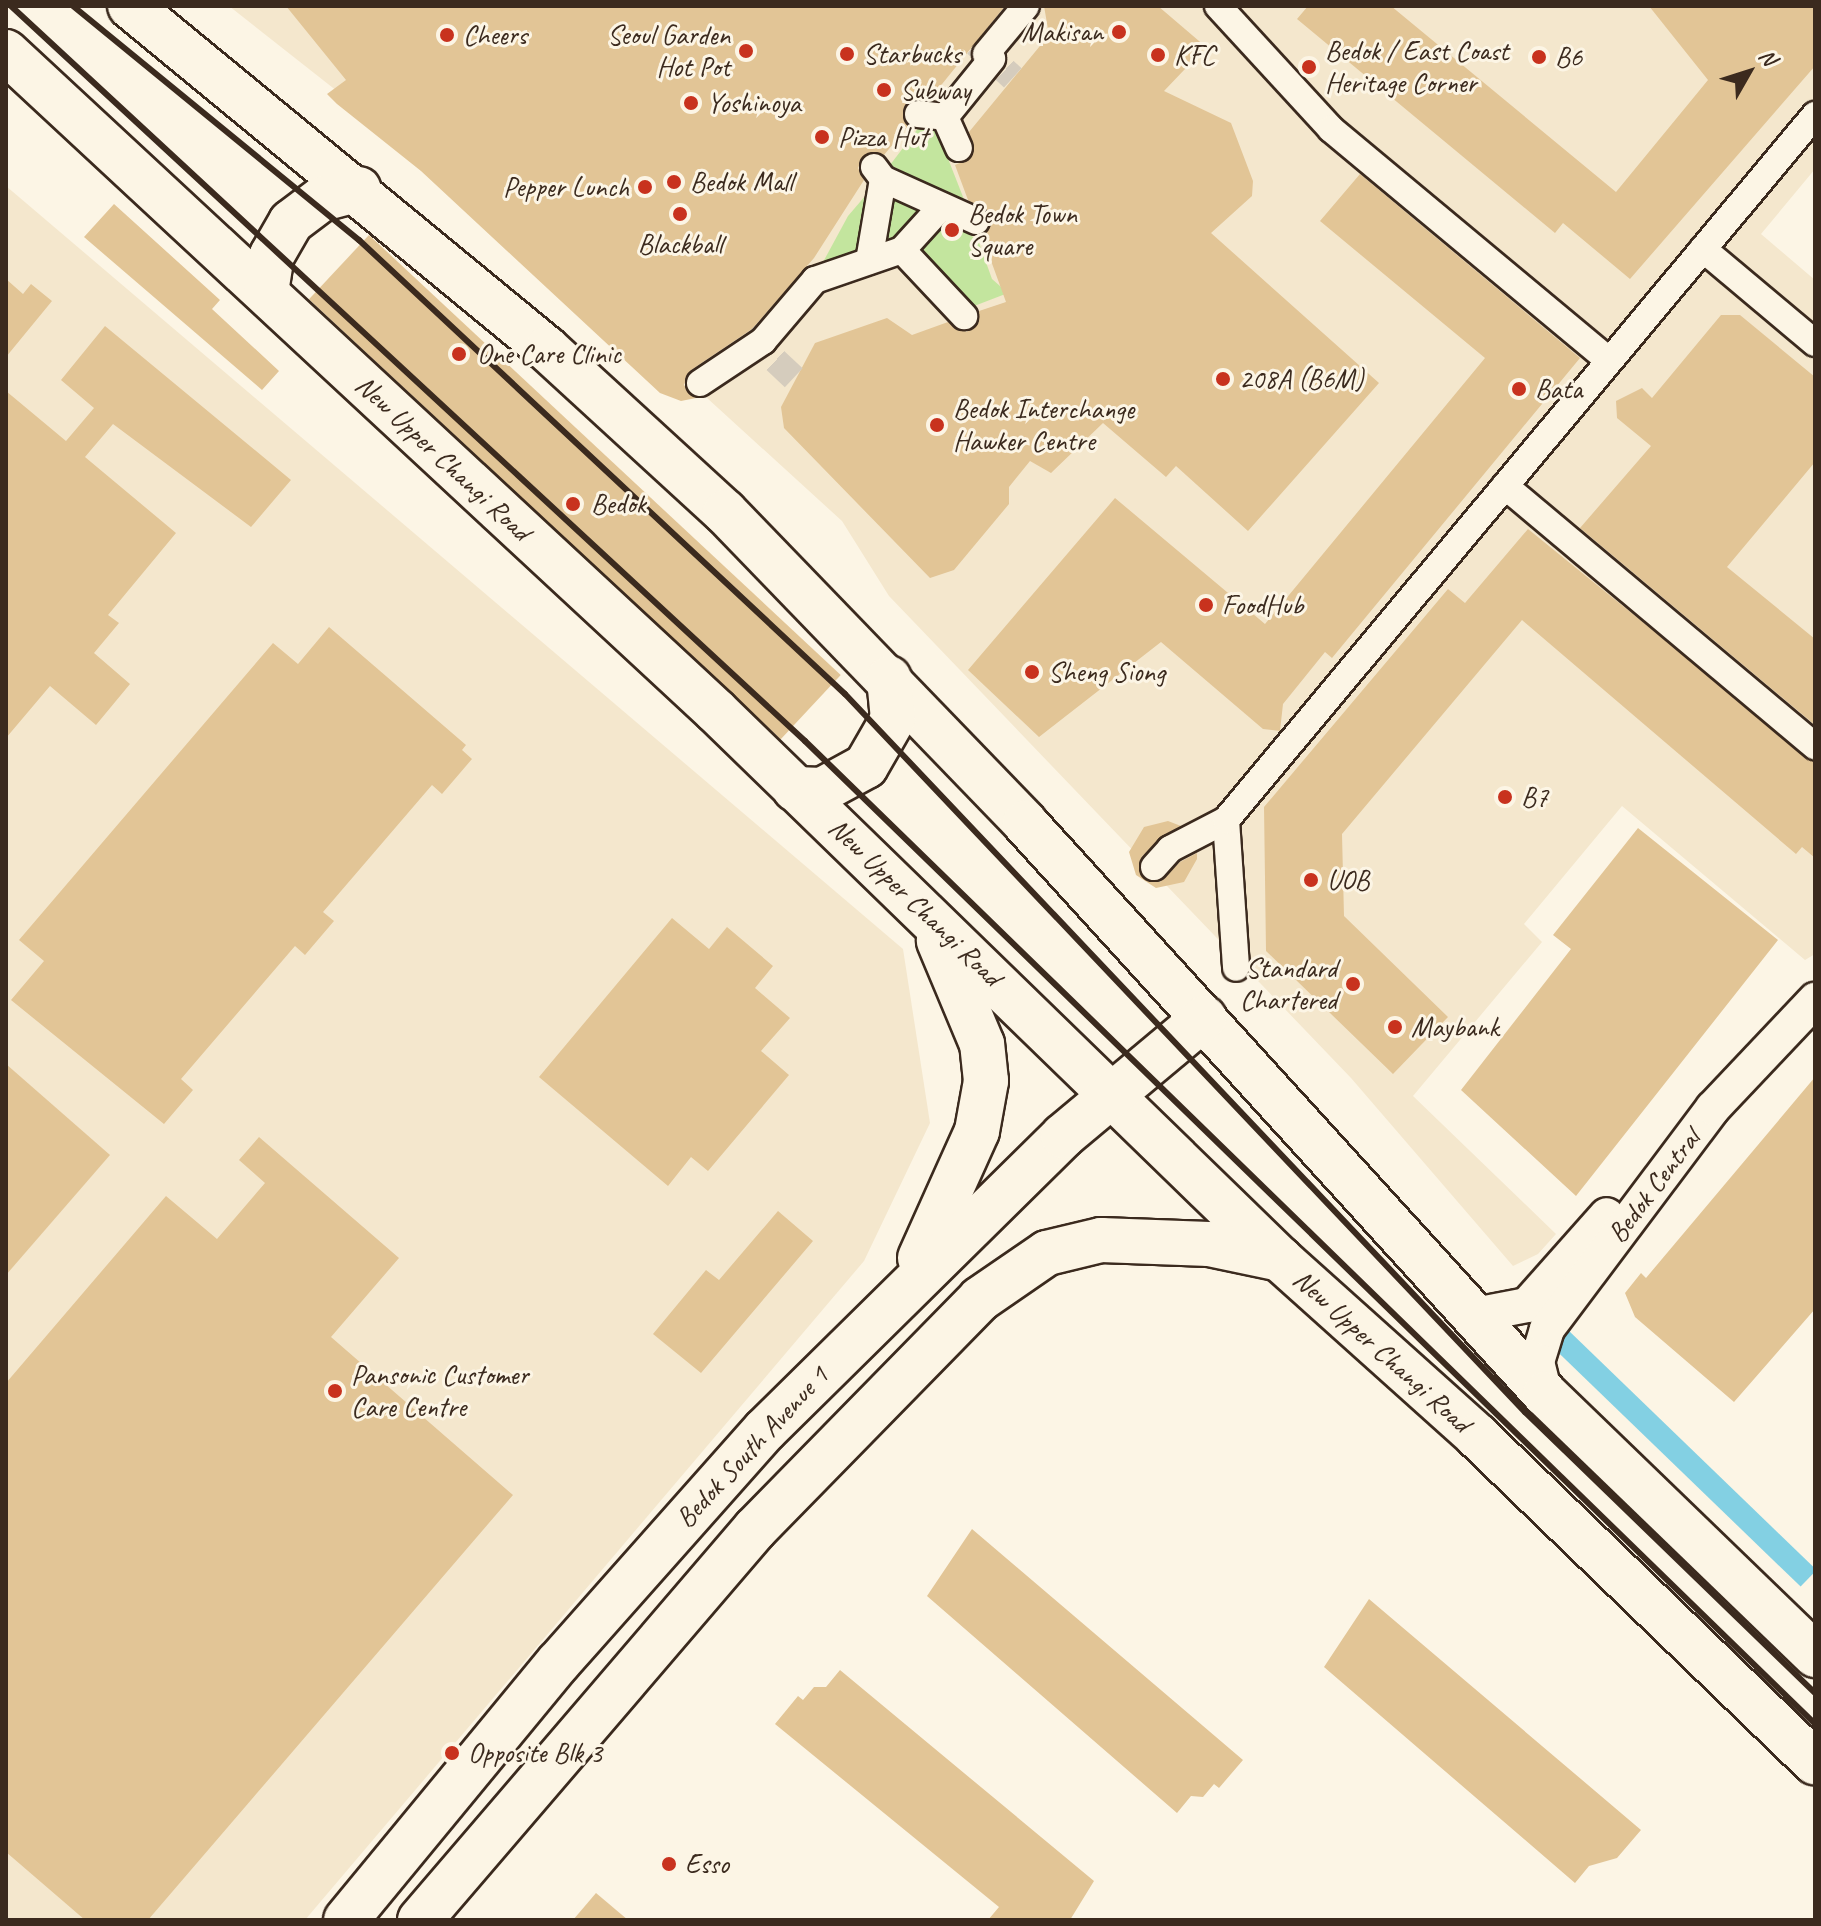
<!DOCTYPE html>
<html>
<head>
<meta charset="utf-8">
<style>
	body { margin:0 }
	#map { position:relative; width:1821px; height:1926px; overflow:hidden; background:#fcf5e5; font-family:Caveat,sans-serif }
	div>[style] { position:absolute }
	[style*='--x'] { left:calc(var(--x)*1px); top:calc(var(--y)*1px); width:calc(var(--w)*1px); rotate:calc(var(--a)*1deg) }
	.built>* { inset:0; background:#f4e7cd }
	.green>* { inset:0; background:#c3e59e }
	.water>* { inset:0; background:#83d0e3; transform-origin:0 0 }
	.building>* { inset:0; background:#e2c596; transform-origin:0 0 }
	.pedestrian-tunnel>* { height:26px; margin-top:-13px; transform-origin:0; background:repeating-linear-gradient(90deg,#d5ccbd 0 26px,transparent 0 39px) }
	.roads { filter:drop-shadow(2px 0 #3b2a1e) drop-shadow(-2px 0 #3b2a1e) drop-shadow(0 2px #3b2a1e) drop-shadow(0 -2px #3b2a1e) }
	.pedestrian>* { height:26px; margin:-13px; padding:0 13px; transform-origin:13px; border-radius:13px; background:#fcf5e5 }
	.minor>* { height:34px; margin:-17px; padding:0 17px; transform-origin:17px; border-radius:17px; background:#fcf5e5 }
	.primary>* { height:44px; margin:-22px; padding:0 22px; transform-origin:22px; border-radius:22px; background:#fcf5e5 }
	.rail>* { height:6px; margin:-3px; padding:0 3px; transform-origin:3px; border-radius:3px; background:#3b2a1e }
	.dots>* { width:22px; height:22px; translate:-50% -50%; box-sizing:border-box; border:4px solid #fcf5e5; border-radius:50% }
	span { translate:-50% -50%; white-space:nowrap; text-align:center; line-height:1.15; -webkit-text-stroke:6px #fcf5e5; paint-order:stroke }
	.poi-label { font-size:28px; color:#3b2a1e }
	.right { translate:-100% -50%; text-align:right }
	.left { translate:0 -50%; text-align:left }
	.street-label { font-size:28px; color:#3b2a1e }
	.frame { position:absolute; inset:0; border:8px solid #3b2a1e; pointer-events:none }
	.north { position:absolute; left:1709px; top:32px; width:80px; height:80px; -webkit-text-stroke:6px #fcf5e5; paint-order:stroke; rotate:51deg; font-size:22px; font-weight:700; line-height:32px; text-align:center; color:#3b2a1e }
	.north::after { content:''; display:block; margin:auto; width:28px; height:36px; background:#3b2a1e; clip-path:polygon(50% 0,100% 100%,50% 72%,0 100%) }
</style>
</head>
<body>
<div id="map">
	<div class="built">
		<div style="clip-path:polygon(229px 6px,1815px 6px,1815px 169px,1761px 234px,1815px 280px,1815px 954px,1805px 960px,1622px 806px,1524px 924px,1542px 942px,1413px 1096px,1556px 1234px,1538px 1254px,1513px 1266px,1351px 1078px,889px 596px,842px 521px,695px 387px,666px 350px)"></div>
		<div style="clip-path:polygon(6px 186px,903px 949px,930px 1123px,864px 1261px,305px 1920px,6px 1920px)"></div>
	</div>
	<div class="green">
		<div style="clip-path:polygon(919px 127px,936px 128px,965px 202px,890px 165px)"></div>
		<div style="clip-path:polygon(872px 188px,860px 252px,822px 264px,848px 216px)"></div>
		<div style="clip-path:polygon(891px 192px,925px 209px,882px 247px)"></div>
		<div style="clip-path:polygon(944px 219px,978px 240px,992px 279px,1008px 293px,969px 308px,913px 250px)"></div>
	</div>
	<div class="water">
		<div style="left:1567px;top:1329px;width:347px;height:23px;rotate:44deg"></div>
	</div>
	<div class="building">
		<div style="clip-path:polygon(286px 6px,1005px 6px,930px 99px,906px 104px,908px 126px,884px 155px,864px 155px,858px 168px,864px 180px,814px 258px,752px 329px,691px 370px,684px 385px,696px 398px,681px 401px,660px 393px,421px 171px,337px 104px,327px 94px,346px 80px)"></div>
		<div style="clip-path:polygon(1044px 6px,1158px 6px,1206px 47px,1164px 91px,1231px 123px,1253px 181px,1252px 196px,1211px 233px,1379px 383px,1248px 531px,1176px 466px,1166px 477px,1103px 423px,1051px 473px,1030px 461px,1009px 487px,1009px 504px,954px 570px,930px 578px,784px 428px,781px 407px,815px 343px,887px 318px,912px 335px,948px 322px,967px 332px,979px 311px,1006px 302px,982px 236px,992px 219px,968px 200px,955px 165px,971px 158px,969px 132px,1049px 35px)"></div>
		<div style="clip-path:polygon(1308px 6px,1391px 6px,1616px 192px,1708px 80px,1649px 6px,1815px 6px,1815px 66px,1630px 279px,1563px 223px,1555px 233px,1297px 19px)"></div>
		<div style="clip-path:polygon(1360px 174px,1580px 358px,1332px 658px,1325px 652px,1283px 704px,1280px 731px,1263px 729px,1161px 642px,1039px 737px,968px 670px,1115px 498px,1265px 624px,1485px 358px,1320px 221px)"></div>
		<div style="clip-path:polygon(114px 204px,220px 300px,212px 309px,279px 371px,262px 390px,84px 237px)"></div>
		<div style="left:369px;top:235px;width:645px;height:88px;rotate:43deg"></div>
		<div style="clip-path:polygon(6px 279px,23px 294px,31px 284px,52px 301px,6px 357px)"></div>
		<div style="clip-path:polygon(1721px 315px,1740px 315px,1815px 377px,1815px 462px,1727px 567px,1815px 639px,1815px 725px,1580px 528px,1651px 446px,1617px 418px,1616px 401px,1642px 388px,1652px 398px)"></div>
		<div style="clip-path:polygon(105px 326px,291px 480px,251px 527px,113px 424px,85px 457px,176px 533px,108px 615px,119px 623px,94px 653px,130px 684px,96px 725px,50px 686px,6px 738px,6px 391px,66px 441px,94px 408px,61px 380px)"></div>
		<div style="clip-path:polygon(1528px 529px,1815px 762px,1815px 858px,1802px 847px,1796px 854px,1522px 620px,1342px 834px,1344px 916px,1448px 1017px,1393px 1074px,1266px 951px,1264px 807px,1448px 589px,1465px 603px)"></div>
		<div style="clip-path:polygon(329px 627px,466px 745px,462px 750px,472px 759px,442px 794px,432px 785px,323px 912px,334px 921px,305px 955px,295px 946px,181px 1079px,193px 1090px,164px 1124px,11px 1000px,44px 961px,19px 940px,273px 643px,298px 664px)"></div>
		<div style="clip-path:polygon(1168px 821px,1181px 826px,1142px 856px,1143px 878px,1160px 882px,1180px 862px,1197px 853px,1197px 859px,1184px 882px,1156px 888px,1136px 875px,1129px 852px,1144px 827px)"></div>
		<div style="clip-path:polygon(1638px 828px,1778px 940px,1576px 1196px,1461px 1090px,1571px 949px,1553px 935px)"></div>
		<div style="clip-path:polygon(672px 918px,709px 949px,727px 927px,773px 966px,755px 988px,790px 1018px,761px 1051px,789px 1075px,708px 1171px,691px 1157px,668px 1186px,539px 1077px)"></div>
		<div style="clip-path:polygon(6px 1064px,110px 1155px,6px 1275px)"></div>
		<div style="clip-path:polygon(1815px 1077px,1815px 1309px,1734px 1402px,1635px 1317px,1625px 1293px,1641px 1273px,1646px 1278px)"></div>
		<div style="clip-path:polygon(259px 1137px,399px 1258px,331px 1337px,513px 1495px,148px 1920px,85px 1920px,6px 1852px,6px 1383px,166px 1196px,217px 1239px,265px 1183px,239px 1160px)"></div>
		<div style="clip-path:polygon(778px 1211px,813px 1241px,701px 1373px,653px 1334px,706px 1270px,719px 1280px)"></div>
		<div style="clip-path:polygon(972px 1529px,1243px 1760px,1219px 1788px,1214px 1784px,1203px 1797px,1191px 1796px,1177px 1813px,927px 1596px)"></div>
		<div style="clip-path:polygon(1369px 1599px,1641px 1830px,1617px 1858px,1589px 1866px,1575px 1883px,1324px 1667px)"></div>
		<div style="clip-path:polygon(840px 1670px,1094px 1881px,1070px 1920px,988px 1920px,999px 1907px,775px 1724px,798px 1696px,803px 1700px,814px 1687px,826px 1687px)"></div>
		<div style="clip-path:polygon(596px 1893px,628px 1920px,573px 1920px)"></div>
	</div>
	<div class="pedestrian-tunnel">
		<div style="--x:976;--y:44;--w:50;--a:42.6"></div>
		<div style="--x:747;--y:334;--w:64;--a:43.1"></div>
	</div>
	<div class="roads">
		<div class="pedestrian">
			<div style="--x:1218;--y:6;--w:167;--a:47.4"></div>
			<div style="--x:1331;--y:129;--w:362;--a:39.8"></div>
			<div style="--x:986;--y:54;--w:62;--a:-50.2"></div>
			<div style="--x:918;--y:114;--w:27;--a:6"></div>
			<div style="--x:945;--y:117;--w:34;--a:66"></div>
			<div style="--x:945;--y:117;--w:75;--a:-51"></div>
			<div style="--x:883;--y:179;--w:102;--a:24.3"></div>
			<div style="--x:1703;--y:249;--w:146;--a:40"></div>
			<div style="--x:902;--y:250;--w:91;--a:46.8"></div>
			<div style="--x:869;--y:261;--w:83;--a:-80.3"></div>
			<div style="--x:883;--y:179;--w:15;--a:-127"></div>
			<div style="--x:700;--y:383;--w:76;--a:-33.7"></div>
			<div style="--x:763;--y:341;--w:80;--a:-49.6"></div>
			<div style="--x:815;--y:280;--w:92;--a:-19"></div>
			<div style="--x:902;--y:250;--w:59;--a:-47.7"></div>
			<div style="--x:1505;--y:486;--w:405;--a:40"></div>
			<div style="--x:1226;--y:820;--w:148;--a:86.1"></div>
			<div style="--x:1154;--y:867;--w:24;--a:-48"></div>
			<div style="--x:1170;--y:849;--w:63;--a:-27.4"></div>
			<div style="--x:1226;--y:820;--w:919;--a:-50.12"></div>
		</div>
		<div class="minor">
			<div style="--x:1475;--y:1315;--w:53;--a:-10.9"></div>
			<div style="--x:1527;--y:1305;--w:120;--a:-48.4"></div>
			<div style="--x:1545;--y:1394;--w:33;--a:-104"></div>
			<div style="--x:1537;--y:1362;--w:34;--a:-73"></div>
			<div style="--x:1547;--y:1329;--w:276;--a:-53.1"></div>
			<div style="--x:1713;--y:1108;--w:149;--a:-46.6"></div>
		</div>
		<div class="primary">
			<div style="--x:130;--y:6;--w:540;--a:39.44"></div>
			<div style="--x:547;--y:349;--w:241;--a:42.5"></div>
			<div style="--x:725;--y:512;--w:432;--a:46"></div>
			<div style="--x:1025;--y:823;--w:772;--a:47.68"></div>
			<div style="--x:1545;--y:1394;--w:376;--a:44"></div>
			<div style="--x:6;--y:52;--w:969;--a:42.87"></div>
			<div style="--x:716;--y:711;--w:786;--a:44.18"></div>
			<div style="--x:1280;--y:1259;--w:265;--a:41.9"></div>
			<div style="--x:1477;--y:1436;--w:470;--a:44"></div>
			<div style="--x:266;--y:292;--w:37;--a:-81"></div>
			<div style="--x:272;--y:255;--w:38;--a:-60"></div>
			<div style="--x:291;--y:222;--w:39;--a:-37"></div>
			<div style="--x:322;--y:199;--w:38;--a:-15"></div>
			<div style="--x:795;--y:789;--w:27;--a:2"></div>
			<div style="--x:822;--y:790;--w:50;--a:-28.6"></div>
			<div style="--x:866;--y:766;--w:54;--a:-60.1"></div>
			<div style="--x:893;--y:719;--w:41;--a:-95.6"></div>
			<div style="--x:920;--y:1258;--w:139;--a:-65.8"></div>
			<div style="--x:977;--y:1131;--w:51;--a:-79.8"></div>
			<div style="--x:986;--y:1081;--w:37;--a:-96"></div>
			<div style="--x:982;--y:1044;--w:112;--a:-112.7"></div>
			<div style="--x:346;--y:1920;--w:333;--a:-50.5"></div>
			<div style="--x:558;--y:1663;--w:312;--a:-48.4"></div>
			<div style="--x:765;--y:1430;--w:419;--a:-44.6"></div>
			<div style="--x:1063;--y:1136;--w:184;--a:-39.9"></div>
			<div style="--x:420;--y:1920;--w:515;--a:-49.41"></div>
			<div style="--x:755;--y:1529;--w:322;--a:-45.6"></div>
			<div style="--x:980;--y:1299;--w:81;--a:-34.5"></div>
			<div style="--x:1047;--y:1253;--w:56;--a:-13.5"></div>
			<div style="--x:1101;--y:1240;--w:108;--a:2.1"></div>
			<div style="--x:1209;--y:1244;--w:73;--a:11.9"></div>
		</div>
	</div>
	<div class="rail">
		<div style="--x:11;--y:6;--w:1082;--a:42.79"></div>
		<div style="--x:805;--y:741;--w:1409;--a:44.22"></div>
		<div style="--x:73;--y:6;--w:370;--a:39.3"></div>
		<div style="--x:359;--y:240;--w:665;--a:43.05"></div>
		<div style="--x:845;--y:694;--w:989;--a:46.56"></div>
		<div style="--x:1525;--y:1412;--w:404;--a:44.1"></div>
	</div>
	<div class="dots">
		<div style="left:1119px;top:32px;background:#c8321e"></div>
		<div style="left:447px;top:35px;background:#c8321e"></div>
		<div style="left:746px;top:51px;background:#c8321e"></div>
		<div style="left:847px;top:54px;background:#c8321e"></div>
		<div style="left:1158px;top:55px;background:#c8321e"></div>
		<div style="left:1539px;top:57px;background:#c8321e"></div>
		<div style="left:1309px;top:67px;background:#c8321e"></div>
		<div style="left:884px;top:90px;background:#c8321e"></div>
		<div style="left:691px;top:103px;background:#c8321e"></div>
		<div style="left:822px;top:137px;background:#c8321e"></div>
		<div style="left:674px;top:182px;background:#c8321e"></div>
		<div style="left:645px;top:187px;background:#c8321e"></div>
		<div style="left:680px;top:214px;background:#c8321e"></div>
		<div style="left:952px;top:230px;background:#c8321e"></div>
		<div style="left:459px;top:354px;background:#c8321e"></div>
		<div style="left:1223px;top:379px;background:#c8321e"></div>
		<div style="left:1519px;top:389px;background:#c8321e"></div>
		<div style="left:937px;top:425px;background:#c8321e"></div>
		<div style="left:573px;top:504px;background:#c8321e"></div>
		<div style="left:1206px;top:605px;background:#c8321e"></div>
		<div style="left:1032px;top:672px;background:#c8321e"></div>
		<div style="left:1505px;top:797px;background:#c8321e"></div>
		<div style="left:1311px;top:880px;background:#c8321e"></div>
		<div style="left:1353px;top:984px;background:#c8321e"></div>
		<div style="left:1395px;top:1027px;background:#c8321e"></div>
		<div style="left:335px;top:1391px;background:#c8321e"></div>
		<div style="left:452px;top:1753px;background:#c8321e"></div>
		<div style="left:669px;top:1864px;background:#c8321e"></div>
	</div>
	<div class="poi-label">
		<span class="right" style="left:1103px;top:32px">Makisan</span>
		<span class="left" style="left:463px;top:35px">Cheers</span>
		<span class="right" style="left:730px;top:51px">Seoul Garden<br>Hot Pot</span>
		<span class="left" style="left:1325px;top:67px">Bedok / East Coast<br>Heritage Corner</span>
		<span class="left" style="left:863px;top:54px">Starbucks</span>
		<span class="left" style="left:1174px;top:55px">KFC</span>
		<span class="left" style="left:1555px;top:57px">B6</span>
		<span class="left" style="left:900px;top:90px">Subway</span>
		<span class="left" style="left:707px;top:103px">Yoshinoya</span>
		<span class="left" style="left:838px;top:137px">Pizza Hut</span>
		<span class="left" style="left:690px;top:182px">Bedok Mall</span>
		<span class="right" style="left:629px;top:187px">Pepper Lunch</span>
		<span class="left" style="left:968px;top:230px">Bedok Town<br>Square</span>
		<span style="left:680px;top:244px">Blackball</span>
		<span class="left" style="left:477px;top:354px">One Care Clinic</span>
		<span class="left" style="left:1239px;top:379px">208A (B6M)</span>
		<span class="left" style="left:1535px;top:389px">Bata</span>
		<span class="left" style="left:953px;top:425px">Bedok Interchange<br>Hawker Centre</span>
		<span class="left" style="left:591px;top:504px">Bedok</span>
		<span class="left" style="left:1222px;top:605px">FoodHub</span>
		<span class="left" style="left:1048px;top:672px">Sheng Siong</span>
		<span class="left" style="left:1521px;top:797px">B7</span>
		<span class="left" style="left:1327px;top:880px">UOB</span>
		<span class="right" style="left:1337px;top:984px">Standard<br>Chartered</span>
		<span class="left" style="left:1411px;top:1027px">Maybank</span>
		<span class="left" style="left:351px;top:1391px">Pansonic Customer<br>Care Centre</span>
		<span class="left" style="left:468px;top:1753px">Opposite Blk 3</span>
		<span class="left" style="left:685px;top:1864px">Esso</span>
	</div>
	<div class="street-label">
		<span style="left:443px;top:458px;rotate:43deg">New Upper Changi Road</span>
		<span style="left:915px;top:902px;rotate:44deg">New Upper Changi Road</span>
		<span style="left:1654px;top:1186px;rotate:-53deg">Bedok Central</span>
		<span style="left:1382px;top:1351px;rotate:42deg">New Upper Changi Road</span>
		<span style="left:752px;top:1447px;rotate:-47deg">Bedok South Avenue 1</span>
	</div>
	<div class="frame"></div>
	<div class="north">N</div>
</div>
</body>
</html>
